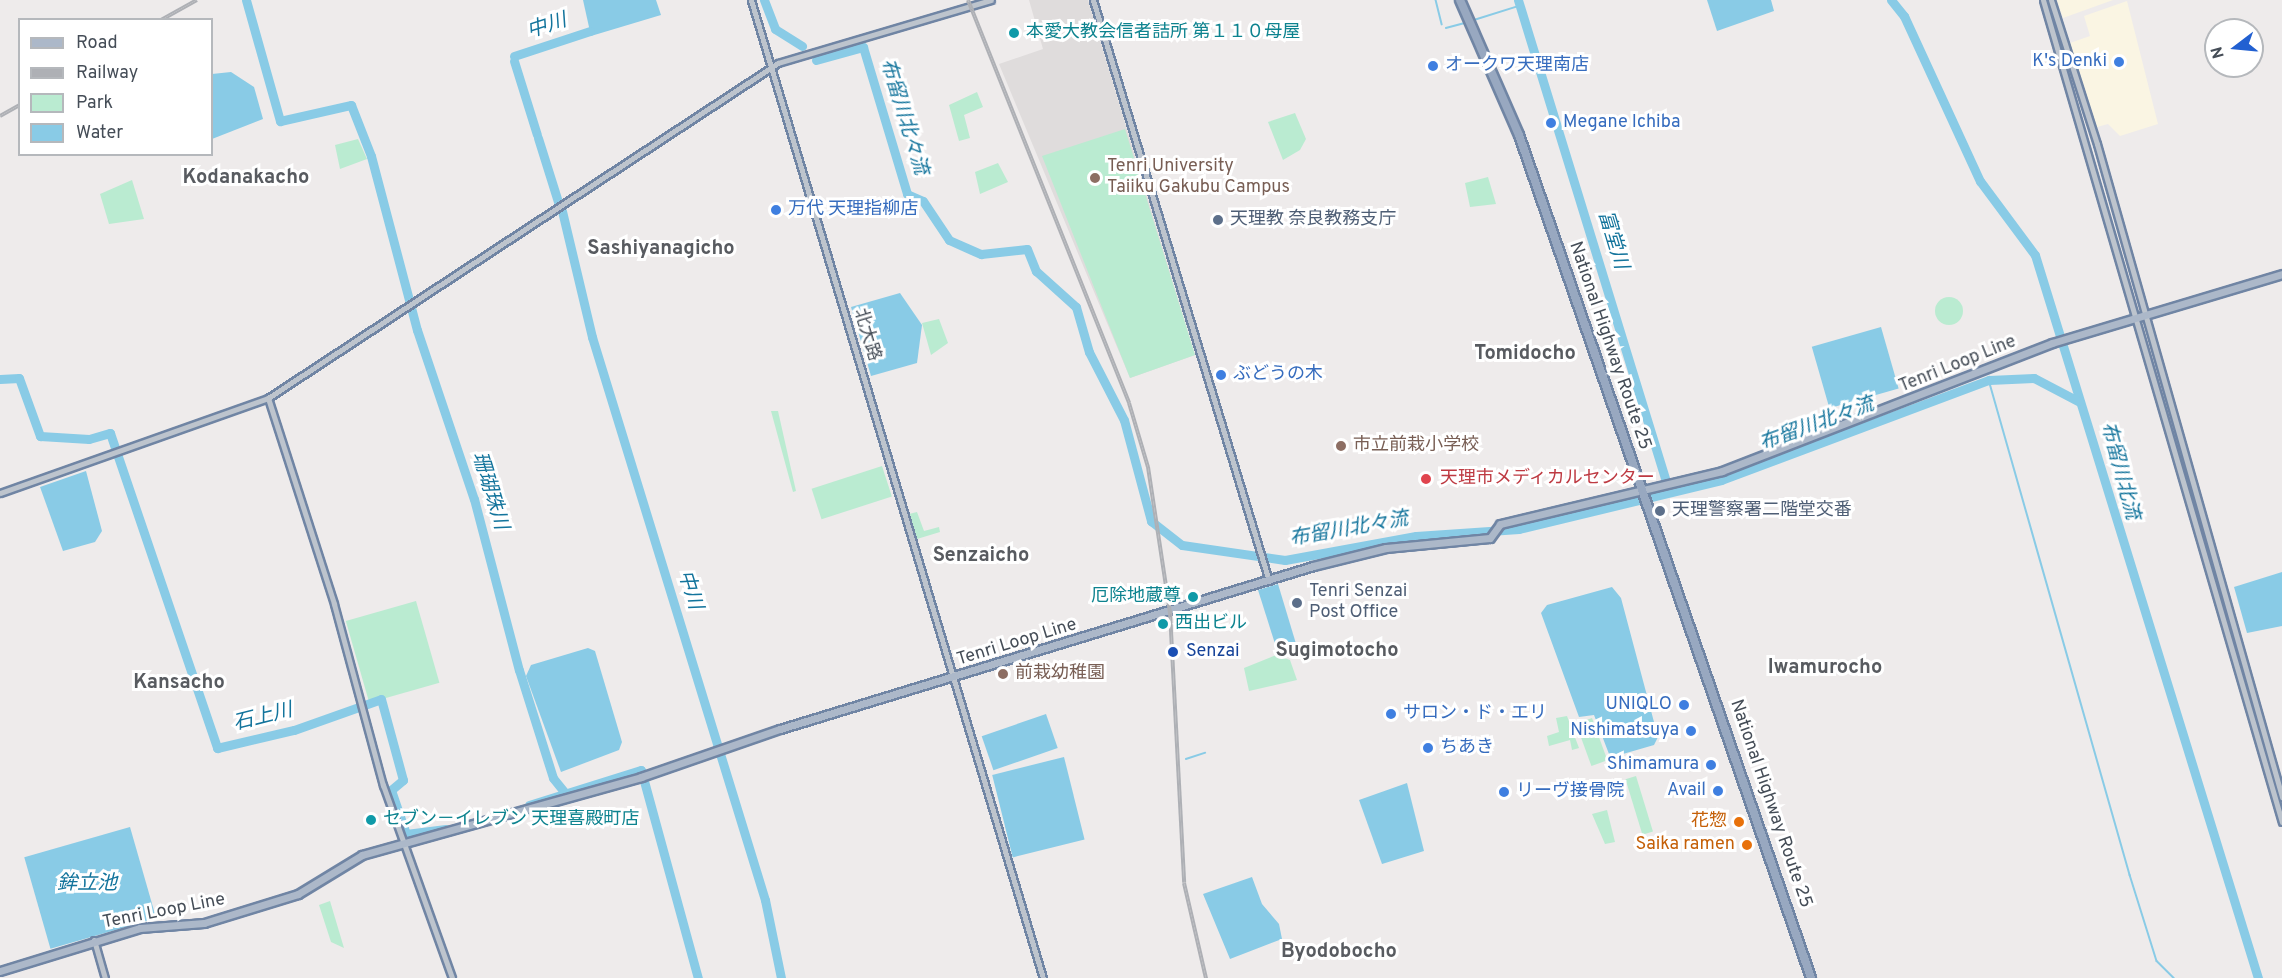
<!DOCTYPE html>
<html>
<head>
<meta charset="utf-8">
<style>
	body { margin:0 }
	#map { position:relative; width:2282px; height:978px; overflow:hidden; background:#eeebeb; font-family:Overpass,"Noto Sans JP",sans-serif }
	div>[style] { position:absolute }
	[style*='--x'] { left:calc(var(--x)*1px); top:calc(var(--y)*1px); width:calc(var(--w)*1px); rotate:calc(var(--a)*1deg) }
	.commercial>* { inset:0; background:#faf5e3 }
	.education>* { inset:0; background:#dfdcdc }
	.green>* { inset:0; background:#baebd1; transform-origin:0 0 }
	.round { border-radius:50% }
	.water>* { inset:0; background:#89cbe6; transform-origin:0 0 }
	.stream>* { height:1.5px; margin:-0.75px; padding:0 0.75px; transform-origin:0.75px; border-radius:0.75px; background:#89cbe6 }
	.river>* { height:9px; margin:-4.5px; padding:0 4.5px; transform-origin:4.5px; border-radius:4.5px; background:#89cbe6 }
	.roads { filter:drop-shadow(2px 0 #7085a4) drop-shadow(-2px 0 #7085a4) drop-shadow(0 2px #7085a4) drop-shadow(0 -2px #7085a4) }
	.tertiary>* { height:5px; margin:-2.5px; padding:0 2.5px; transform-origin:2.5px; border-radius:2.5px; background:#bdc4cd }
	.primary>* { height:7px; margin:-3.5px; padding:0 3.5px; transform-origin:3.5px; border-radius:3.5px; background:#acb8c9 }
	.trunk>* { height:8px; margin:-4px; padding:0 4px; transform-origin:4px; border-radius:4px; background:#98a8c0 }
	.rail>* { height:4px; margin-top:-2px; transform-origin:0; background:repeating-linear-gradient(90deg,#fff 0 4.5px,#aeb0b5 0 9px); box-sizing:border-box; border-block:2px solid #aeb0b5 }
	.dots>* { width:16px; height:16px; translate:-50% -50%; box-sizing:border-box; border:3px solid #fff; border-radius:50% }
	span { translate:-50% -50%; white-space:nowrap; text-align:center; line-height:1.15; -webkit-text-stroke:6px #fff; paint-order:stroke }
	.culture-label { font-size:18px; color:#0d838f }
	.left { translate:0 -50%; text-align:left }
	.right { translate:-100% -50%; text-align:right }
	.shop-label { font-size:18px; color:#366cbe }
	.education-label { font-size:18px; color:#785e54 }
	.service-label { font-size:18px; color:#4e5e75 }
	.street-label { font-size:18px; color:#454d57 }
	.health-label { font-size:18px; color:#be3a42 }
	.transit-label { font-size:18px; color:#164399 }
	.food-label { font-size:18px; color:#c56008 }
	.water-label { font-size:20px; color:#13749c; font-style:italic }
	.neighbourhood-label { font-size:20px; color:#585b60; font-weight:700 }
	.legend { position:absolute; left:18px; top:18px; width:195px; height:138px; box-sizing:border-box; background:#fff; border:2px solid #b5b8bc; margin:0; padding:8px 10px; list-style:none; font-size:18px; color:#454d57 }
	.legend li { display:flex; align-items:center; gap:12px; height:30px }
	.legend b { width:30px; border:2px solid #b5b8bc }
	.north { position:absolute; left:2204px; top:18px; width:60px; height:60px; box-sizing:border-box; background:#fff; border:2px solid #b5b8bc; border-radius:50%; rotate:254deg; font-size:16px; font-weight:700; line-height:24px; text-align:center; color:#454d57 }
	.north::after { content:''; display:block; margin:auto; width:21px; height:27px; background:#2260d1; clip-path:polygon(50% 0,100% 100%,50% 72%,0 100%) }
</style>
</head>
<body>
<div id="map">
	<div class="commercial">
		<div style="clip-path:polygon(2057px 0,2113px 0,2063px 18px)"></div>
		<div style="clip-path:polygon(2127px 1px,2158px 124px,2120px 136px,2108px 124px,2097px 127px,2070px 43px,2090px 36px,2084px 16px)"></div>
	</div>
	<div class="education">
		<div style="clip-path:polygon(1029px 0,1088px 0,1195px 355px,1130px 378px,999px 64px,1043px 49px)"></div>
	</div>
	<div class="green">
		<div style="clip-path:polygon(977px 92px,983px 107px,964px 115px,970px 138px,959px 141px,949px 105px)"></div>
		<div style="clip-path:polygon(1295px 113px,1306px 139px,1300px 150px,1283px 160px,1268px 122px)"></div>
		<div style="clip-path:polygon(1125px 129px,1195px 355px,1130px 378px,1042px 156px)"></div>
		<div style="clip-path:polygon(358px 139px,367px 159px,340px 169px,335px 145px)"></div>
		<div style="clip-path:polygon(998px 163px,1008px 182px,980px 194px,975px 172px)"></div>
		<div style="clip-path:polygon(1488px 177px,1496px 204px,1470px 207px,1465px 183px)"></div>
		<div style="clip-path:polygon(132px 180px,144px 219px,109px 224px,100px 194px)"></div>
		<div class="round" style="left:1935px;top:297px;width:28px;height:28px"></div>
		<div style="clip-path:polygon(939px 319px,948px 343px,931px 355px,922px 323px)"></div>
		<div style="clip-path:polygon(771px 411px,778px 411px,796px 491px,793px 492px)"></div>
		<div style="left:882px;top:466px;width:32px;height:74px;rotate:72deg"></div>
		<div style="clip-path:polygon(917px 512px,924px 531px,939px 527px,940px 532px,917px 539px,909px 514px)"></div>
		<div style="left:416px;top:601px;width:85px;height:73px;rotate:74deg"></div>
		<div style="clip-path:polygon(1276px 655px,1290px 660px,1297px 680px,1249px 691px,1244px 668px)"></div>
		<div style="clip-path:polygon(1567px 716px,1579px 748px,1572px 750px,1570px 740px,1549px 746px,1547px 736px,1559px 732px,1556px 718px)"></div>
		<div style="left:1592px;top:718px;width:45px;height:17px;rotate:70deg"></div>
		<div style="left:1636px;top:776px;width:58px;height:11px;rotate:73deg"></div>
		<div style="clip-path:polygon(1607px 810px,1615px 842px,1605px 844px,1592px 814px)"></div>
		<div style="clip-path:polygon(330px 901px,344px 948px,331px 942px,319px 905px)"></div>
	</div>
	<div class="water">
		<div style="clip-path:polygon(583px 0,656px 0,661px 15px,591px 36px)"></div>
		<div style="clip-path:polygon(1707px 0,1771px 0,1774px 11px,1717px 31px)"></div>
		<div style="clip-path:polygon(231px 72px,254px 87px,263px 119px,212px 139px,212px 74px)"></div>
		<div style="clip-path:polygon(900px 293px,922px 325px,917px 363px,871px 376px,851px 307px)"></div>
		<div style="left:1881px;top:327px;width:64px;height:72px;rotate:74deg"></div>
		<div style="clip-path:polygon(86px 471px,102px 531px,95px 542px,63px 551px,40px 487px)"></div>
		<div style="clip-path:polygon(2282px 572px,2282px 626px,2247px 633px,2234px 587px)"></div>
		<div style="clip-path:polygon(1278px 584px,1297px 647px,1290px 655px,1277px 650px,1258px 590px)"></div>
		<div style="clip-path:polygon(1612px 587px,1621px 598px,1658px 737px,1654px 745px,1616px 756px,1609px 754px,1594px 715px,1579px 717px,1541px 613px,1547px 605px)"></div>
		<div style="clip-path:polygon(588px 648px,595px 651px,622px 742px,619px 750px,561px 772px,526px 676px,531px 665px)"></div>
		<div style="left:1046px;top:714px;width:36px;height:68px;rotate:71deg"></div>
		<div style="left:1064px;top:757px;width:85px;height:74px;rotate:76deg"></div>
		<div style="clip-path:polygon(1407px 783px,1424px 851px,1382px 864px,1359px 800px)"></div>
		<div style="left:130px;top:827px;width:95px;height:110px;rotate:74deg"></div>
		<div style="clip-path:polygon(1252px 877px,1262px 904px,1279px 924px,1282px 939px,1230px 959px,1203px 894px)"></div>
	</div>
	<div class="stream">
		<div style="--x:1436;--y:0;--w:25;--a:76"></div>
		<div style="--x:1474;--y:20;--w:50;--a:-17.4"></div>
		<div style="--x:1446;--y:28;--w:20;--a:-15"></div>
		<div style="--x:1989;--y:380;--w:515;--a:74.1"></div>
		<div style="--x:2130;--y:875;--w:90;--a:72.6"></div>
		<div style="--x:2157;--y:961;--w:24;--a:45"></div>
		<div style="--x:1186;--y:759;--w:20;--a:-18"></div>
	</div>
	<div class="river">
		<div style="--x:246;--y:0;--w:126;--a:74.3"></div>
		<div style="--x:280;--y:121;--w:73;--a:-12.7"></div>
		<div style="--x:351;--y:105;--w:55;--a:68.6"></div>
		<div style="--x:371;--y:156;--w:180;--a:75.2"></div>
		<div style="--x:417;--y:330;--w:178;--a:71.4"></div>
		<div style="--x:474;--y:499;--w:177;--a:75.3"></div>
		<div style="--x:519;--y:670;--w:113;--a:72.5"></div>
		<div style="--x:553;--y:778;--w:21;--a:51"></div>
		<div style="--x:764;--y:0;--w:31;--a:69"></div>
		<div style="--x:775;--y:29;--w:32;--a:32"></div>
		<div style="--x:1518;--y:0;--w:514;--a:72.91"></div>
		<div style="--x:1891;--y:0;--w:21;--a:51"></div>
		<div style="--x:1904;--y:16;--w:182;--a:65.3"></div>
		<div style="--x:1980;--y:181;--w:92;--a:53.4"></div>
		<div style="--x:2035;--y:255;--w:757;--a:72.86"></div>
		<div style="--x:514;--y:56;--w:80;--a:-18.2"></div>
		<div style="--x:816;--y:60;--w:49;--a:-15.5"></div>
		<div style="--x:863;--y:47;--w:153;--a:73.3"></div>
		<div style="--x:907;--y:194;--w:17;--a:24"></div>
		<div style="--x:923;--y:201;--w:47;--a:56.3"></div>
		<div style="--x:949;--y:240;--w:35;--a:24"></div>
		<div style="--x:981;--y:254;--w:46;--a:-6.2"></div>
		<div style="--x:1027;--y:249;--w:24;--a:68"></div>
		<div style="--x:1036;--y:271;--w:54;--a:42"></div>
		<div style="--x:1076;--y:307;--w:47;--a:73.9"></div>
		<div style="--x:1089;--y:352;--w:76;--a:62.8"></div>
		<div style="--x:1124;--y:420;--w:105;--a:75"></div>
		<div style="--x:1151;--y:521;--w:39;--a:38"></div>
		<div style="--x:1182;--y:545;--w:104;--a:8.3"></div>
		<div style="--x:1285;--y:560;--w:133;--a:-10.4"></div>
		<div style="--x:1416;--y:536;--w:103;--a:-3.9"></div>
		<div style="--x:1519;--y:529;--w:208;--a:-13.6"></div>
		<div style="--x:1721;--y:480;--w:286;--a:-20.5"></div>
		<div style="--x:1989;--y:380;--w:45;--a:-2.5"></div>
		<div style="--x:2034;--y:378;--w:50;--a:27.6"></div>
		<div style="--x:514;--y:61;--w:77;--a:72.7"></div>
		<div style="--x:538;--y:138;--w:67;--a:72.6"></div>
		<div style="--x:562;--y:211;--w:130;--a:76.6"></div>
		<div style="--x:592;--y:337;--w:589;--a:72.92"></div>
		<div style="--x:765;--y:900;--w:80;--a:78.4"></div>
		<div style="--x:0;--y:379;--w:19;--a:-3"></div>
		<div style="--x:19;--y:378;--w:62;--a:70.1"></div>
		<div style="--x:40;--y:436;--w:49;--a:3.5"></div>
		<div style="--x:89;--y:439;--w:22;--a:-16"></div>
		<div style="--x:110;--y:433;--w:333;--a:71.2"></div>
		<div style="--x:217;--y:748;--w:79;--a:-13.2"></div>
		<div style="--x:294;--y:730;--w:92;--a:-19.6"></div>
		<div style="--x:381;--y:699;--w:84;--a:74.8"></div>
		<div style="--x:403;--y:780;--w:16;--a:140"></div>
		<div style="--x:391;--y:790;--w:46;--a:71.2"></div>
		<div style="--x:406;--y:834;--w:40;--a:-7.1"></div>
		<div style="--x:529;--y:805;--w:117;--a:-17.4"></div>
		<div style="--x:641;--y:770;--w:216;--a:74.7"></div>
	</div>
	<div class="roads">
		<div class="tertiary">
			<div style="--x:751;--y:0;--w:1021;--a:73.38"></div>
			<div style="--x:1093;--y:0;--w:607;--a:73.15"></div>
			<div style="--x:2043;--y:0;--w:856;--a:73.79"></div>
			<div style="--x:2051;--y:0;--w:151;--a:72.3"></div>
			<div style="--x:2097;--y:144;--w:679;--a:74.18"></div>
			<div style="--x:268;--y:398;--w:216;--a:72.2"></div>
			<div style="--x:334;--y:604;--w:188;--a:74.9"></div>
			<div style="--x:383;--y:785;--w:205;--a:70.3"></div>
			<div style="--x:0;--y:493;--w:284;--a:-19.5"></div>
			<div style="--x:268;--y:398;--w:610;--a:-33.3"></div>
			<div style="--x:778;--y:63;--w:222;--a:-16.5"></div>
			<div style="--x:94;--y:940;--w:40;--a:74"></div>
		</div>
		<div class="primary">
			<div style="--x:0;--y:971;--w:146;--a:-17.1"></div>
			<div style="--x:140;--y:928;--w:64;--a:-4.5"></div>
			<div style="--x:204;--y:923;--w:98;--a:-17.1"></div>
			<div style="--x:298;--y:894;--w:75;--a:-31.4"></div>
			<div style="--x:362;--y:855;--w:290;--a:-15.6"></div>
			<div style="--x:641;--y:777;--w:147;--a:-19.1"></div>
			<div style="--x:780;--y:729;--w:557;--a:-17"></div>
			<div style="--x:1313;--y:566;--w:75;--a:-13.9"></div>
			<div style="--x:1386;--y:548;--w:104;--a:-5.5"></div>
			<div style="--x:1490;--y:538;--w:17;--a:-54"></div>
			<div style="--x:1500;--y:524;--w:228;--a:-13.4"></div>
			<div style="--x:1722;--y:471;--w:354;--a:-21.2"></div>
			<div style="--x:2052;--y:343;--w:240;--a:-16.7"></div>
		</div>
		<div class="trunk">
			<div style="--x:1460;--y:0;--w:147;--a:66.4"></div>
			<div style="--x:1519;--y:135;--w:892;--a:70.89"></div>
		</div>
	</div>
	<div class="rail">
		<div style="--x:968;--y:0;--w:434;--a:68.2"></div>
		<div style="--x:1129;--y:403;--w:67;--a:73.5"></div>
		<div style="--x:1148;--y:467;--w:147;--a:81.4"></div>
		<div style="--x:1170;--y:612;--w:271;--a:87"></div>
		<div style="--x:1184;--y:883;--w:98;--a:77"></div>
		<div style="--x:161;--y:20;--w:41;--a:-29.1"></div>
		<div style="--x:0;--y:116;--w:23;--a:-29"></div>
	</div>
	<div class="dots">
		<div style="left:1014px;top:33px;background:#0f9aa8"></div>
		<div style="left:2119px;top:62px;background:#3f7fe0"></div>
		<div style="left:1433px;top:66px;background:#3f7fe0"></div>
		<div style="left:1551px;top:123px;background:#3f7fe0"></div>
		<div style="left:1095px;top:178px;background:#8d6e63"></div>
		<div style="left:776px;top:210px;background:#3f7fe0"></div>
		<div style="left:1218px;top:220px;background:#5c6f8a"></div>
		<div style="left:1221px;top:375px;background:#3f7fe0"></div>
		<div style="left:1341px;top:446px;background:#8d6e63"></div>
		<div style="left:1426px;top:479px;background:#e0444e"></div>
		<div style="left:1660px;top:511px;background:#5c6f8a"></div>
		<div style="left:1193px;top:597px;background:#0f9aa8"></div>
		<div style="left:1297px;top:603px;background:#5c6f8a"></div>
		<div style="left:1163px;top:624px;background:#0f9aa8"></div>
		<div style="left:1173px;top:652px;background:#1a4fb4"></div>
		<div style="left:1003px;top:674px;background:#8d6e63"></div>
		<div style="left:1684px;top:705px;background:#3f7fe0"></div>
		<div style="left:1391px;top:714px;background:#3f7fe0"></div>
		<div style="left:1691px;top:731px;background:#3f7fe0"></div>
		<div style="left:1428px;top:748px;background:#3f7fe0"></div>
		<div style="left:1711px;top:765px;background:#3f7fe0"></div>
		<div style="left:1718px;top:791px;background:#3f7fe0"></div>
		<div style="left:1504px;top:792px;background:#3f7fe0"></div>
		<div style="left:371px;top:820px;background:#0f9aa8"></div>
		<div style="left:1739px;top:822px;background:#e8710a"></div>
		<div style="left:1747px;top:845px;background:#e8710a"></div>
	</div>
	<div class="culture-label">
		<span class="left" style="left:1026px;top:33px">本愛大教会信者詰所 第１１０母屋</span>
		<span class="right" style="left:1181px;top:597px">厄除地蔵尊</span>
		<span class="left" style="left:1175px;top:624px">西出ビル</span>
		<span class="left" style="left:383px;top:820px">セブン－イレブン 天理喜殿町店</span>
	</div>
	<div class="shop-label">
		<span class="right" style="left:2107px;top:62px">K's Denki</span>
		<span class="left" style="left:1445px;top:66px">オークワ天理南店</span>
		<span class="left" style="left:1563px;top:123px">Megane Ichiba</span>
		<span class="left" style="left:788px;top:210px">万代 天理指柳店</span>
		<span class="left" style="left:1233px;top:375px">ぶどうの木</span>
		<span class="right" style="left:1672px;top:705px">UNIQLO</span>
		<span class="left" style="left:1403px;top:714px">サロン・ド・エリ</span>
		<span class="right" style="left:1679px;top:731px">Nishimatsuya</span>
		<span class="left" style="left:1440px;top:748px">ちあき</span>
		<span class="right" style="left:1699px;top:765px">Shimamura</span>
		<span class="right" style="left:1706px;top:791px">Avail</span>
		<span class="left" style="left:1516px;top:792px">リーヴ接骨院</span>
	</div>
	<div class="education-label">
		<span class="left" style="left:1107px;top:178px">Tenri University<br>Taiiku Gakubu Campus</span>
		<span class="left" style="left:1353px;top:446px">市立前栽小学校</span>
		<span class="left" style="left:1015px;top:674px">前栽幼稚園</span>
	</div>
	<div class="service-label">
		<span class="left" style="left:1230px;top:220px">天理教 奈良教務支庁</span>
		<span class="left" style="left:1672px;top:511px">天理警察署二階堂交番</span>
		<span class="left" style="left:1309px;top:603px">Tenri Senzai<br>Post Office</span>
	</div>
	<div class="street-label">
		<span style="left:866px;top:335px;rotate:73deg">北大路</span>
		<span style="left:1609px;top:346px;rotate:71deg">National Highway Route 25</span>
		<span style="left:1958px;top:365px;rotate:-22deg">Tenri Loop Line</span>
		<span style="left:1017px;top:643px;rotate:-17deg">Tenri Loop Line</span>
		<span style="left:1770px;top:804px;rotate:71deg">National Highway Route 25</span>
		<span style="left:164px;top:912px;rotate:-11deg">Tenri Loop Line</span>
	</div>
	<div class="health-label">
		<span class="left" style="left:1440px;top:479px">天理市メディカルセンター</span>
	</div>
	<div class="transit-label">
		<span class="left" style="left:1186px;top:652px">Senzai</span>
	</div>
	<div class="food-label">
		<span class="right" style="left:1727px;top:822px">花惣</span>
		<span class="right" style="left:1735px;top:845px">Saika ramen</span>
	</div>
	<div class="water-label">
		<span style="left:547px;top:27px;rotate:-18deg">中川</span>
		<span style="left:903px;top:117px;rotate:73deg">布留川北々流</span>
		<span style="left:1612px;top:240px;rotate:73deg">富堂川</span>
		<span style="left:1817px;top:425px;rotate:-20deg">布留川北々流</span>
		<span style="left:2119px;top:471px;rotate:75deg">布留川北流</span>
		<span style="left:489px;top:491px;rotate:73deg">珊瑚珠川</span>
		<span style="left:1349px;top:530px;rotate:-10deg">布留川北々流</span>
		<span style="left:689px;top:590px;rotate:73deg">中川</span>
		<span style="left:263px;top:718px;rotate:-14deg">石上川</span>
		<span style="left:87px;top:884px">鉾立池</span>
	</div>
	<div class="neighbourhood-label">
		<span style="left:246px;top:178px">Kodanakacho</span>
		<span style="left:661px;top:249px">Sashiyanagicho</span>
		<span style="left:1525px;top:354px">Tomidocho</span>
		<span style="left:981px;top:556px">Senzaicho</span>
		<span style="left:1337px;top:651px">Sugimotocho</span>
		<span style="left:1825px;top:668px">Iwamurocho</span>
		<span style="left:179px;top:683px">Kansacho</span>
		<span style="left:1339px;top:952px">Byodobocho</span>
	</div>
	<ul class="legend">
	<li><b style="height:8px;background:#acb8c9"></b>Road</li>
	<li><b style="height:8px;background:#aeb0b5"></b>Railway</li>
	<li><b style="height:16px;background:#baebd1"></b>Park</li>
	<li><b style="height:16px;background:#89cbe6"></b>Water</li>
	</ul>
	<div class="north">N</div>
</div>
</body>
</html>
